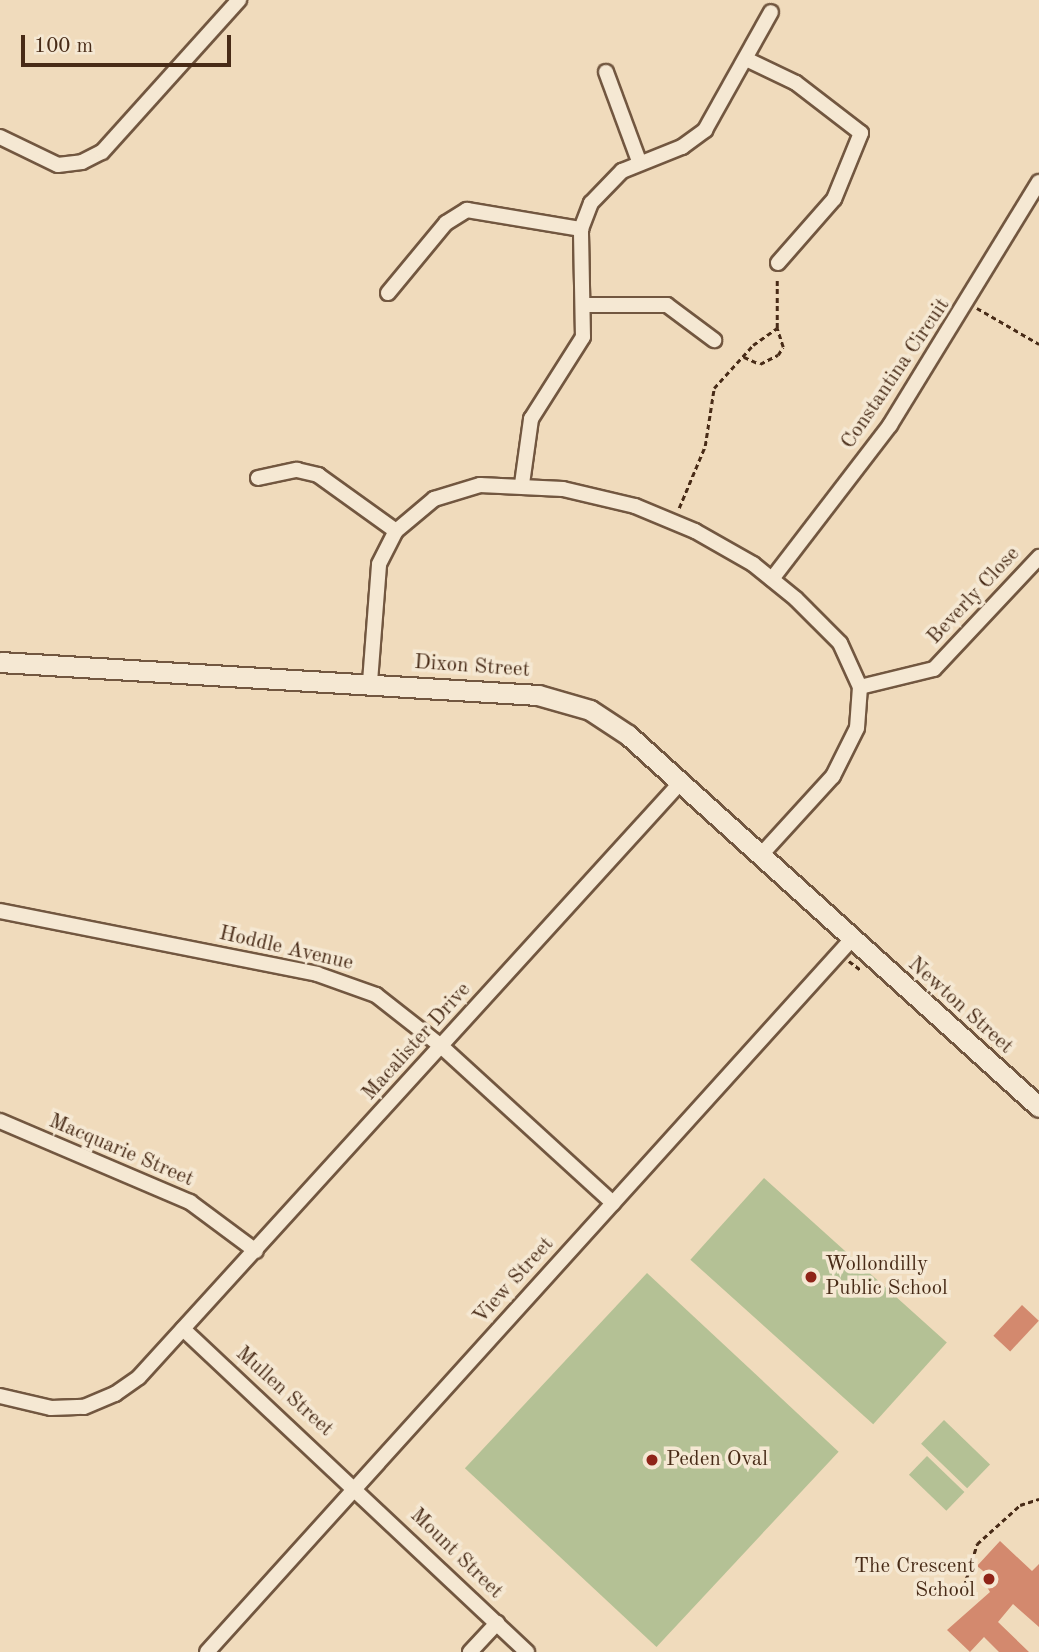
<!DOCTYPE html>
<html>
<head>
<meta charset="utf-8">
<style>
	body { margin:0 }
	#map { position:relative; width:1039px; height:1652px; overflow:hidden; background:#f0dbbc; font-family:"Old Standard TT",serif }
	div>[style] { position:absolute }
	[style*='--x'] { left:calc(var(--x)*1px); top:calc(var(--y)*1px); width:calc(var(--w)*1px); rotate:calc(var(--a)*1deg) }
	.green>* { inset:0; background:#b4c195; transform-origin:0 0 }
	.building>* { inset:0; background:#d3896e; transform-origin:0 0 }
	.path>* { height:2.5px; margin-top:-1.25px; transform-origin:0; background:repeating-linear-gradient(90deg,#482b17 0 5px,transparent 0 8.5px) }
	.roads { filter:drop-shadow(2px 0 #725740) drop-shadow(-2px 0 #725740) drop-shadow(0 2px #725740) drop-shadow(0 -2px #725740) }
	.street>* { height:14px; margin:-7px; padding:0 7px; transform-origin:7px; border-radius:7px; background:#f5e8d3 }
	.secondary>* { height:19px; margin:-9.5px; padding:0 9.5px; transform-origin:9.5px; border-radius:9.5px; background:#f5e8d3 }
	.dots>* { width:19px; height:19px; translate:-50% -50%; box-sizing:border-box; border:4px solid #f5e8d3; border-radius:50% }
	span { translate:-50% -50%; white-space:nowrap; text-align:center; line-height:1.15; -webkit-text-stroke:7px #f5e8d3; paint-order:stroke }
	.street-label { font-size:21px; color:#482b17 }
	.poi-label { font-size:21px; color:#482b17 }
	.left { translate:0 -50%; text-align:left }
	.right { translate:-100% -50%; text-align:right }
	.scale { position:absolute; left:21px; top:35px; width:210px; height:32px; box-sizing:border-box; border:4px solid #482b17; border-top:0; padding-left:9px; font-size:21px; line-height:24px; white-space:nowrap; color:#482b17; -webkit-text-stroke:5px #f5e8d3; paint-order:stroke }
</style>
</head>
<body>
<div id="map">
	<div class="green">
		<div style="left:764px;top:1178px;width:246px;height:110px;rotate:42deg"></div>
		<div style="left:647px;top:1273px;width:262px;height:267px;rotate:43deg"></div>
		<div style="left:944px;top:1420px;width:64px;height:33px;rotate:44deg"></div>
		<div style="left:927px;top:1456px;width:52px;height:26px;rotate:44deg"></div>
	</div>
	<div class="building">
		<div style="left:1022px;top:1305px;width:23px;height:42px;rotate:43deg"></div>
		<div style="clip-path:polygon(1000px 1541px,1032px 1571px,1039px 1564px,1039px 1627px,1013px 1604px,998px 1622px,1029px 1652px,999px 1652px,984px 1637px,970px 1652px,947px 1630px,990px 1592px,987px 1587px,994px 1580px,977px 1566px)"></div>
	</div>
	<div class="path">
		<div style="--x:977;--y:308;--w:72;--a:30.1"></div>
		<div style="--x:744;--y:357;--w:17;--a:24"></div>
		<div style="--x:760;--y:364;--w:20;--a:-27"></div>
		<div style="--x:778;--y:355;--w:9;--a:-58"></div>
		<div style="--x:783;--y:347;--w:20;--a:-108"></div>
		<div style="--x:679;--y:508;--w:67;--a:-67.2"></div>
		<div style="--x:705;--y:446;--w:59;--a:-81.2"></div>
		<div style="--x:714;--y:388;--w:58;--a:-47.8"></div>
		<div style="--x:753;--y:345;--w:29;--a:-35"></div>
		<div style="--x:777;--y:328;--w:51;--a:-90"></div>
		<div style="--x:849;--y:961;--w:15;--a:37"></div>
		<div style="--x:964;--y:1586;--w:44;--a:-72.8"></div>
		<div style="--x:977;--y:1544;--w:58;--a:-42.2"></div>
		<div style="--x:1020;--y:1505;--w:20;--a:-18"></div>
	</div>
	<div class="roads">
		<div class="street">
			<div style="--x:746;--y:59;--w:55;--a:25.6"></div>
			<div style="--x:796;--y:83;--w:82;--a:37.6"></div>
			<div style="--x:861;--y:133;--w:71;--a:112.2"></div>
			<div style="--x:834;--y:199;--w:85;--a:131.2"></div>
			<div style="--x:606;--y:72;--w:95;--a:69.7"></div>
			<div style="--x:0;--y:137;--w:64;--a:25.8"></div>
			<div style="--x:58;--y:165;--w:24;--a:-7"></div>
			<div style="--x:82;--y:162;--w:22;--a:-27"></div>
			<div style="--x:102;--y:152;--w:205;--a:-48"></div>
			<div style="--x:388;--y:293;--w:91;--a:-50.4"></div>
			<div style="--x:446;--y:223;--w:25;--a:-32"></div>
			<div style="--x:467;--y:210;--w:116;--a:9.5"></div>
			<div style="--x:583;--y:305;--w:84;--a:0"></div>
			<div style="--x:667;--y:305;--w:59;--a:36.7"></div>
			<div style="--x:258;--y:478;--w:40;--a:-12"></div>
			<div style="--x:297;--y:470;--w:22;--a:13"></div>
			<div style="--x:318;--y:475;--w:96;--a:35.7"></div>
			<div style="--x:522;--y:484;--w:66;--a:-82.1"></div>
			<div style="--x:531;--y:419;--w:97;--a:-57.6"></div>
			<div style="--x:583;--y:337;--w:108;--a:-91.1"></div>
			<div style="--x:581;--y:229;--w:28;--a:-69"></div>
			<div style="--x:591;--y:203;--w:45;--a:-45.9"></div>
			<div style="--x:622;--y:171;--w:65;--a:-21.8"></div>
			<div style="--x:682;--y:147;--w:29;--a:-36"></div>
			<div style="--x:705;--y:130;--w:135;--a:-60.8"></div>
			<div style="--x:772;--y:579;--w:194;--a:-52.5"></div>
			<div style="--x:890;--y:425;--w:285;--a:-58.5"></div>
			<div style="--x:370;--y:682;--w:118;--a:-85.6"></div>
			<div style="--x:379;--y:564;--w:37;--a:-63"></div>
			<div style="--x:396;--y:531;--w:50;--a:-40.1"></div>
			<div style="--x:434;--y:499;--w:48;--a:-16.9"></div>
			<div style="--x:480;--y:485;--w:83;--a:2.8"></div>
			<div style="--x:563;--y:489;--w:74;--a:13.3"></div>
			<div style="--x:635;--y:506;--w:65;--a:22.6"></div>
			<div style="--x:695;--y:531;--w:67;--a:29.6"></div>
			<div style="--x:753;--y:564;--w:55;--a:39.1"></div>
			<div style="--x:796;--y:599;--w:62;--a:45"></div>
			<div style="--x:840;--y:643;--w:48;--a:65.6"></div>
			<div style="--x:860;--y:687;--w:41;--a:94.2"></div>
			<div style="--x:857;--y:728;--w:54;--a:116.6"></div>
			<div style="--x:833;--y:776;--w:108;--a:132.4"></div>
			<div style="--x:860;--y:687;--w:76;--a:-13.7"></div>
			<div style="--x:934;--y:669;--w:154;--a:-46.8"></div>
			<div style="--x:0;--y:911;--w:323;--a:11.2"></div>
			<div style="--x:317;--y:974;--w:63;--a:19.6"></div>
			<div style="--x:376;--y:995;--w:83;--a:38.1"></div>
			<div style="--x:441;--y:1046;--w:233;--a:42.4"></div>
			<div style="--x:0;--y:1121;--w:207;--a:23.1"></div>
			<div style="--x:190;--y:1202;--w:82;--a:36.6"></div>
			<div style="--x:183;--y:1329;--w:472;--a:43.2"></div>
			<div style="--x:0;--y:1396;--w:52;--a:13.2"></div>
			<div style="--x:51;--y:1408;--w:33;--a:-2"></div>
			<div style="--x:84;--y:1407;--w:34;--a:-23"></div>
			<div style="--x:115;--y:1394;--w:29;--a:-35"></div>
			<div style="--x:139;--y:1377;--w:803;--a:-47.67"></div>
			<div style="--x:207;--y:1652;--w:961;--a:-47.87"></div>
			<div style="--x:470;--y:1652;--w:40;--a:-47"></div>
		</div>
		<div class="secondary">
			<div style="--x:0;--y:662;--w:539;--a:3.51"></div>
			<div style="--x:538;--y:695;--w:54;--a:16.1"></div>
			<div style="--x:590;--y:710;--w:45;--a:33.3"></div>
			<div style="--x:628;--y:735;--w:554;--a:42.15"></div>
		</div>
	</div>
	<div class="dots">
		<div style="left:811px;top:1277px;background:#8f2418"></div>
		<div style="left:652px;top:1460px;background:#8f2418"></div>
		<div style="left:989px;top:1579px;background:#8f2418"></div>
	</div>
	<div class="street-label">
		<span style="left:896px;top:374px;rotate:-56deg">Constantina Circuit</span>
		<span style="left:974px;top:596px;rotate:-47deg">Beverly Close</span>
		<span style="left:472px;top:667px;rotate:4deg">Dixon Street</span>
		<span style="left:286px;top:949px;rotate:13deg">Hoddle Avenue</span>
		<span style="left:960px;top:1006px;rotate:42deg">Newton Street</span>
		<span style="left:417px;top:1042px;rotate:-48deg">Macalister Drive</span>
		<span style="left:121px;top:1151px;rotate:23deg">Macquarie Street</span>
		<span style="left:514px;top:1281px;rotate:-48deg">View Street</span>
		<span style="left:284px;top:1392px;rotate:42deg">Mullen Street</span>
		<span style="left:456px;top:1554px;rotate:44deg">Mount Street</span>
	</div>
	<div class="poi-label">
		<span class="left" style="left:825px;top:1277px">Wollondilly<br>Public School</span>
		<span class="left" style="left:666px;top:1460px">Peden Oval</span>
		<span class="right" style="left:975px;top:1579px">The Crescent<br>School</span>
	</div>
	<div class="scale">100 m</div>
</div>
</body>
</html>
